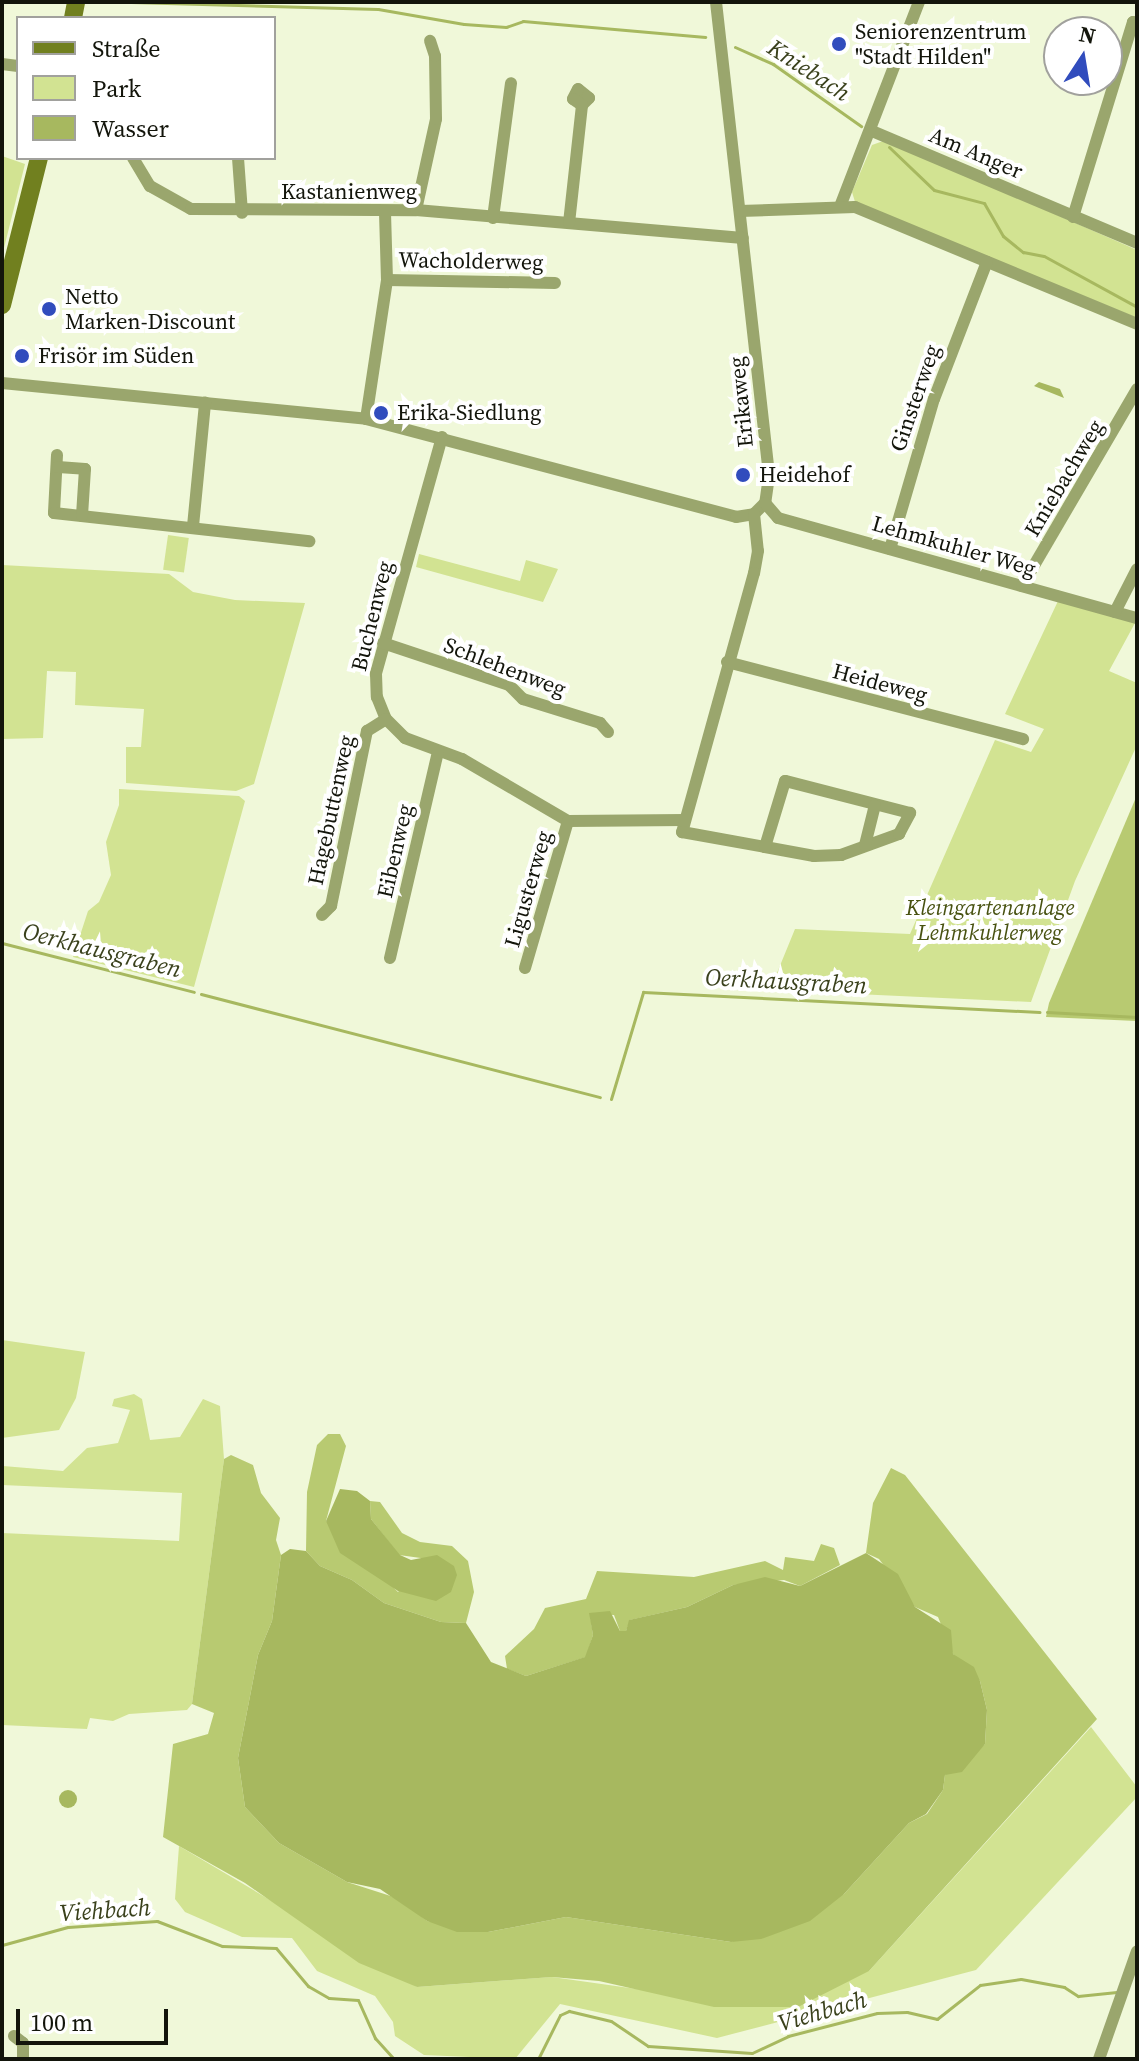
<!DOCTYPE html>
<html>
<head>
<meta charset="utf-8">
<style>
	body { margin:0 }
	#map { position:relative; width:1139px; height:2061px; overflow:hidden; background:#f0f8d9; font-family:"Source Serif 4",serif }
	div>[style] { position:absolute }
	[style*='--x'] { left:calc(var(--x)*1px); top:calc(var(--y)*1px); width:calc(var(--w)*1px); rotate:calc(var(--a)*1deg) }
	.green>* { inset:0; background:#d2e392; transform-origin:0 0 }
	.forest>* { inset:0; background:#b8ca71 }
	.water>* { inset:0; background:#a7b85f }
	.round { border-radius:50% }
	.stream>* { height:3px; margin:-1.5px; padding:0 1.5px; transform-origin:1.5px; border-radius:1.5px; background:#a7b85f }
	.street>* { height:12px; margin:-6px; padding:0 6px; transform-origin:6px; border-radius:6px; background:#9aa66d }
	.secondary>* { height:18px; margin:-9px; padding:0 9px; transform-origin:9px; border-radius:9px; background:#71801f }
	.dots>* { width:22px; height:22px; translate:-50% -50%; box-sizing:border-box; border:4px solid #fff; border-radius:50% }
	span { translate:-50% -50%; white-space:nowrap; text-align:center; line-height:1.15; -webkit-text-stroke:8px #fff; paint-order:stroke }
	.poi-label { font-size:22px; color:#13150b }
	.left { translate:0 -50%; text-align:left }
	.street-label { font-size:22px; color:#13150b }
	.park-label { font-size:22px; color:#485211; font-style:italic }
	.water-label { font-size:24px; color:#3a411c; font-style:italic }
	.frame { position:absolute; inset:0; border:4px solid #13150b; pointer-events:none }
	.legend { position:absolute; left:16px; top:16px; width:260px; height:144px; box-sizing:border-box; background:#fff; border:2px solid #a1a19d; margin:0; padding:10px 14px; list-style:none; font-size:24px; color:#13150b }
	.legend li { display:flex; align-items:center; gap:16px; height:40px }
	.legend b { width:40px; border:2px solid #a1a19d }
	.north { position:absolute; left:1043px; top:16px; width:80px; height:80px; box-sizing:border-box; background:#fff; border:2px solid #a1a19d; border-radius:50%; rotate:12deg; font-size:22px; font-weight:700; line-height:32px; text-align:center; color:#13150b }
	.north::after { content:''; display:block; margin:auto; width:28px; height:36px; background:#314cbd; clip-path:polygon(50% 0,100% 100%,50% 72%,0 100%) }
	.scale { position:absolute; left:16px; top:2009px; width:152px; height:36px; box-sizing:border-box; border:4px solid #13150b; border-top:0; padding-left:10px; font-size:24px; line-height:28px; white-space:nowrap; color:#13150b; -webkit-text-stroke:6px #fff; paint-order:stroke }
</style>
</head>
<body>
<div id="map">
	<div class="green">
		<div style="clip-path:polygon(886px 140px,1137px 250px,1137px 318px,855px 202px,852px 192px,872px 145px)"></div>
		<div style="clip-path:polygon(2px 156px,25px 164px,2px 256px)"></div>
		<div style="left:168px;top:535px;width:21px;height:35px;rotate:8deg"></div>
		<div style="clip-path:polygon(419px 554px,520px 581px,526px 560px,558px 569px,543px 602px,416px 567px)"></div>
		<div style="clip-path:polygon(2px 565px,169px 574px,193px 592px,235px 600px,305px 603px,254px 784px,236px 791px,126px 783px,126px 747px,141px 747px,144px 709px,75px 705px,76px 672px,47px 671px,43px 738px,2px 739px)"></div>
		<div style="clip-path:polygon(1058px 601px,1135px 623px,1109px 671px,1137px 683px,1137px 745px,1075px 881px,1031px 1002px,770px 990px,795px 929px,910px 934px,995px 740px,1031px 752px,1044px 729px,1005px 714px)"></div>
		<div style="clip-path:polygon(119px 789px,239px 796px,245px 801px,194px 987px,73px 957px,88px 911px,99px 902px,111px 875px,106px 842px,119px 805px)"></div>
		<div style="clip-path:polygon(2px 1340px,85px 1352px,76px 1398px,59px 1430px,2px 1438px)"></div>
		<div style="clip-path:polygon(134px 1394px,142px 1399px,150px 1440px,180px 1437px,203px 1399px,220px 1406px,224px 1459px,192px 1704px,187px 1710px,129px 1714px,113px 1721px,90px 1718px,87px 1729px,2px 1725px,2px 1533px,179px 1541px,182px 1493px,2px 1485px,2px 1455px,3px 1466px,63px 1471px,87px 1448px,118px 1443px,130px 1410px,112px 1406px,114px 1399px)"></div>
		<div style="clip-path:polygon(1091px 1727px,1137px 1787px,1137px 1797px,976px 1970px,717px 2038px,560px 2004px,515px 2059px,424px 2055px,395px 2036px,393px 2022px,375px 1996px,317px 1971px,292px 1938px,242px 1937px,185px 1912px,175px 1899px,179px 1846px,417px 1987px,552px 1977px,651px 1991px,869px 1971px)"></div>
	</div>
	<div class="forest">
		<div style="clip-path:polygon(1137px 795px,1137px 1021px,1046px 1017px,1049px 1003px)"></div>
		<div style="clip-path:polygon(328px 1434px,340px 1434px,346px 1446px,326px 1521px,398px 1592px,428px 1559px,399px 1555px,371px 1519px,370px 1501px,380px 1502px,402px 1533px,420px 1542px,452px 1546px,468px 1561px,474px 1592px,466px 1623px,441px 1622px,384px 1603px,352px 1580px,320px 1566px,306px 1551px,307px 1492px,317px 1445px)"></div>
		<div style="clip-path:polygon(231px 1455px,253px 1465px,261px 1493px,280px 1518px,276px 1540px,281px 1555px,272px 1621px,258px 1655px,238px 1758px,245px 1807px,279px 1843px,347px 1882px,400px 1899px,427px 1921px,488px 1932px,566px 1917px,731px 1942px,844px 1894px,909px 1823px,927px 1814px,943px 1790px,945px 1775px,985px 1744px,987px 1710px,980px 1681px,953px 1654px,938px 1617px,915px 1607px,879px 1559px,866px 1553px,873px 1503px,891px 1468px,905px 1475px,1097px 1719px,869px 1971px,798px 2007px,714px 2007px,599px 1981px,552px 1977px,417px 1987px,359px 1963px,245px 1883px,163px 1837px,173px 1744px,208px 1734px,214px 1713px,192px 1704px,224px 1459px)"></div>
		<div style="clip-path:polygon(821px 1544px,834px 1548px,840px 1565px,800px 1586px,784px 1580px,733px 1585px,687px 1607px,630px 1620px,626px 1631px,620px 1631px,614px 1615px,590px 1614px,593px 1635px,586px 1657px,526px 1676px,507px 1669px,505px 1656px,534px 1629px,545px 1608px,586px 1599px,597px 1571px,694px 1577px,765px 1561px,783px 1570px,785px 1557px,814px 1561px)"></div>
	</div>
	<div class="water">
		<div style="clip-path:polygon(1039px 382px,1060px 389px,1064px 398px,1034px 386px)"></div>
		<div style="clip-path:polygon(340px 1489px,357px 1491px,370px 1501px,371px 1519px,400px 1555px,411px 1560px,437px 1555px,454px 1566px,457px 1575px,451px 1592px,436px 1601px,398px 1591px,340px 1553px,326px 1521px)"></div>
		<div style="clip-path:polygon(290px 1549px,306px 1551px,320px 1566px,352px 1580px,384px 1603px,441px 1622px,466px 1623px,491px 1662px,526px 1676px,585px 1657px,593px 1635px,589px 1613px,610px 1611px,620px 1631px,626px 1631px,629px 1620px,687px 1607px,733px 1585px,765px 1577px,800px 1586px,866px 1553px,898px 1574px,915px 1607px,951px 1630px,953px 1654px,974px 1667px,980px 1681px,987px 1710px,985px 1744px,962px 1772px,945px 1775px,943px 1790px,926px 1814px,909px 1823px,844px 1894px,810px 1921px,761px 1939px,731px 1942px,566px 1917px,488px 1932px,457px 1932px,427px 1921px,380px 1889px,347px 1882px,279px 1843px,245px 1807px,238px 1758px,258px 1655px,272px 1621px,281px 1555px)"></div>
		<div class="round" style="left:59px;top:1790px;width:18px;height:18px"></div>
	</div>
	<div class="stream">
		<div style="--x:131;--y:2;--w:247;--a:1.6"></div>
		<div style="--x:378;--y:9;--w:87;--a:9.9"></div>
		<div style="--x:464;--y:24;--w:42;--a:4.1"></div>
		<div style="--x:506;--y:27;--w:18;--a:-19"></div>
		<div style="--x:523;--y:21;--w:183;--a:5"></div>
		<div style="--x:735;--y:47;--w:42;--a:24.1"></div>
		<div style="--x:773;--y:64;--w:108;--a:35.2"></div>
		<div style="--x:889;--y:147;--w:62;--a:43.7"></div>
		<div style="--x:934;--y:190;--w:52;--a:14.6"></div>
		<div style="--x:984;--y:203;--w:38;--a:60"></div>
		<div style="--x:1003;--y:236;--w:26;--a:39"></div>
		<div style="--x:1023;--y:252;--w:21;--a:11"></div>
		<div style="--x:1044;--y:256;--w:106;--a:28.7"></div>
		<div style="--x:2;--y:943;--w:198;--a:14.3"></div>
		<div style="--x:201;--y:994;--w:412;--a:14.5"></div>
		<div style="--x:1047;--y:1012;--w:90;--a:3.2"></div>
		<div style="--x:611;--y:1099;--w:112;--a:-73.3"></div>
		<div style="--x:643;--y:992;--w:397;--a:2.9"></div>
		<div style="--x:2;--y:1945;--w:68;--a:-15.3"></div>
		<div style="--x:68;--y:1927;--w:89;--a:-3.9"></div>
		<div style="--x:157;--y:1921;--w:70;--a:21"></div>
		<div style="--x:222;--y:1946;--w:54;--a:2.1"></div>
		<div style="--x:276;--y:1948;--w:50;--a:49.9"></div>
		<div style="--x:308;--y:1986;--w:24;--a:30"></div>
		<div style="--x:329;--y:1998;--w:29;--a:4"></div>
		<div style="--x:358;--y:2000;--w:42;--a:65.9"></div>
		<div style="--x:375;--y:2038;--w:28;--a:48"></div>
		<div style="--x:538;--y:2059;--w:49;--a:-63.4"></div>
		<div style="--x:560;--y:2015;--w:10;--a:-24"></div>
		<div style="--x:569;--y:2011;--w:43;--a:13.4"></div>
		<div style="--x:611;--y:2021;--w:45;--a:34"></div>
		<div style="--x:648;--y:2046;--w:104;--a:3.9"></div>
		<div style="--x:752;--y:2053;--w:40;--a:-25"></div>
		<div style="--x:788;--y:2036;--w:92;--a:-14.5"></div>
		<div style="--x:877;--y:2013;--w:30;--a:-2"></div>
		<div style="--x:907;--y:2012;--w:31;--a:13"></div>
		<div style="--x:937;--y:2019;--w:55;--a:-38.3"></div>
		<div style="--x:980;--y:1985;--w:41;--a:-8.3"></div>
		<div style="--x:1021;--y:1979;--w:44;--a:10.5"></div>
		<div style="--x:1064;--y:1987;--w:17;--a:33"></div>
		<div style="--x:1078;--y:1996;--w:39;--a:-6"></div>
	</div>
	<div class="street">
		<div style="--x:716;--y:2;--w:477;--a:83.6"></div>
		<div style="--x:769;--y:476;--w:27;--a:98"></div>
		<div style="--x:765;--y:503;--w:16;--a:135"></div>
		<div style="--x:2;--y:64;--w:16;--a:7"></div>
		<div style="--x:872;--y:131;--w:288;--a:22.9"></div>
		<div style="--x:133;--y:158;--w:33;--a:59"></div>
		<div style="--x:150;--y:186;--w:47;--a:29.3"></div>
		<div style="--x:191;--y:209;--w:225;--a:0.3"></div>
		<div style="--x:416;--y:210;--w:328;--a:4.9"></div>
		<div style="--x:238;--y:158;--w:55;--a:85.8"></div>
		<div style="--x:841;--y:204;--w:217;--a:-68.9"></div>
		<div style="--x:416;--y:210;--w:93;--a:-77.6"></div>
		<div style="--x:436;--y:119;--w:63;--a:-90.9"></div>
		<div style="--x:435;--y:56;--w:16;--a:-108"></div>
		<div style="--x:740;--y:211;--w:115;--a:-2"></div>
		<div style="--x:855;--y:207;--w:305;--a:22.5"></div>
		<div style="--x:1073;--y:217;--w:204;--a:-72.9"></div>
		<div style="--x:1133;--y:22;--w:4;--a:27"></div>
		<div style="--x:493;--y:218;--w:136;--a:-82.4"></div>
		<div style="--x:569;--y:223;--w:119;--a:-83.7"></div>
		<div style="--x:582;--y:105;--w:10;--a:-45"></div>
		<div style="--x:589;--y:98;--w:14;--a:-141"></div>
		<div style="--x:578;--y:89;--w:11;--a:117"></div>
		<div style="--x:573;--y:99;--w:11;--a:34"></div>
		<div style="--x:387;--y:280;--w:168;--a:1"></div>
		<div style="--x:2;--y:383;--w:366;--a:5.6"></div>
		<div style="--x:366;--y:419;--w:383;--a:14.8"></div>
		<div style="--x:736;--y:517;--w:18;--a:-9"></div>
		<div style="--x:366;--y:419;--w:141;--a:-81.4"></div>
		<div style="--x:387;--y:280;--w:69;--a:-91.7"></div>
		<div style="--x:442;--y:437;--w:246;--a:105.6"></div>
		<div style="--x:376;--y:674;--w:23;--a:88"></div>
		<div style="--x:377;--y:697;--w:24;--a:68"></div>
		<div style="--x:386;--y:719;--w:27;--a:45"></div>
		<div style="--x:405;--y:738;--w:61;--a:20.2"></div>
		<div style="--x:462;--y:759;--w:123;--a:30.3"></div>
		<div style="--x:568;--y:821;--w:117;--a:-0.5"></div>
		<div style="--x:57;--y:455;--w:58;--a:93"></div>
		<div style="--x:54;--y:513;--w:257;--a:6.3"></div>
		<div style="--x:58;--y:467;--w:27;--a:4"></div>
		<div style="--x:85;--y:469;--w:47;--a:93.7"></div>
		<div style="--x:765;--y:503;--w:20;--a:49"></div>
		<div style="--x:778;--y:518;--w:373;--a:15.6"></div>
		<div style="--x:754;--y:514;--w:37;--a:84"></div>
		<div style="--x:758;--y:551;--w:22;--a:100"></div>
		<div style="--x:754;--y:573;--w:269;--a:105.5"></div>
		<div style="--x:682;--y:832;--w:84;--a:10.2"></div>
		<div style="--x:765;--y:847;--w:50;--a:10.4"></div>
		<div style="--x:814;--y:856;--w:27;--a:-2"></div>
		<div style="--x:841;--y:855;--w:62;--a:-19.9"></div>
		<div style="--x:899;--y:834;--w:24;--a:-62"></div>
		<div style="--x:910;--y:813;--w:129;--a:-165.6"></div>
		<div style="--x:785;--y:781;--w:69;--a:106.9"></div>
		<div style="--x:193;--y:526;--w:124;--a:-84.4"></div>
		<div style="--x:890;--y:549;--w:156;--a:-73.7"></div>
		<div style="--x:934;--y:399;--w:147;--a:-68.9"></div>
		<div style="--x:1022;--y:586;--w:228;--a:-59.7"></div>
		<div style="--x:1115;--y:612;--w:48;--a:-62.9"></div>
		<div style="--x:383;--y:643;--w:133;--a:18.4"></div>
		<div style="--x:509;--y:685;--w:20;--a:45"></div>
		<div style="--x:523;--y:699;--w:81;--a:17.3"></div>
		<div style="--x:600;--y:723;--w:12;--a:48"></div>
		<div style="--x:727;--y:662;--w:306;--a:14.6"></div>
		<div style="--x:865;--y:845;--w:41;--a:-76"></div>
		<div style="--x:322;--y:915;--w:13;--a:-45"></div>
		<div style="--x:331;--y:906;--w:179;--a:-78.4"></div>
		<div style="--x:367;--y:731;--w:22;--a:-32"></div>
		<div style="--x:390;--y:958;--w:212;--a:-76.9"></div>
		<div style="--x:525;--y:968;--w:153;--a:-73.7"></div>
		<div style="--x:14;--y:2036;--w:11;--a:38"></div>
		<div style="--x:23;--y:2043;--w:16;--a:90"></div>
		<div style="--x:1099;--y:2059;--w:114;--a:-70.6"></div>
	</div>
	<div class="secondary">
		<div style="--x:73;--y:18;--w:16;--a:-79"></div>
		<div style="--x:2;--y:305;--w:152;--a:-75.9"></div>
	</div>
	<div class="dots">
		<div style="left:839px;top:44px;background:#314cbd"></div>
		<div style="left:49px;top:309px;background:#314cbd"></div>
		<div style="left:22px;top:356px;background:#314cbd"></div>
		<div style="left:381px;top:413px;background:#314cbd"></div>
		<div style="left:743px;top:475px;background:#314cbd"></div>
	</div>
	<div class="poi-label">
		<span class="left" style="left:855px;top:44px">Seniorenzentrum<br>"Stadt Hilden"</span>
		<span class="left" style="left:65px;top:309px">Netto<br>Marken-Discount</span>
		<span class="left" style="left:38px;top:356px">Frisör im Süden</span>
		<span class="left" style="left:397px;top:413px">Erika-Siedlung</span>
		<span class="left" style="left:759px;top:475px">Heidehof</span>
	</div>
	<div class="street-label">
		<span style="left:976px;top:153px;rotate:23deg">Am Anger</span>
		<span style="left:349px;top:192px">Kastanienweg</span>
		<span style="left:471px;top:261px;rotate:1deg">Wacholderweg</span>
		<span style="left:915px;top:398px;rotate:-71deg">Ginsterweg</span>
		<span style="left:741px;top:402px;rotate:-96deg">Erikaweg</span>
		<span style="left:1064px;top:478px;rotate:-59deg">Kniebachweg</span>
		<span style="left:954px;top:546px;rotate:16deg">Lehmkuhler Weg</span>
		<span style="left:372px;top:616px;rotate:-76deg">Buchenweg</span>
		<span style="left:505px;top:667px;rotate:21deg">Schlehenweg</span>
		<span style="left:880px;top:683px;rotate:15deg">Heideweg</span>
		<span style="left:331px;top:810px;rotate:-78deg">Hagebuttenweg</span>
		<span style="left:395px;top:851px;rotate:-77deg">Eibenweg</span>
		<span style="left:528px;top:889px;rotate:-74deg">Ligusterweg</span>
	</div>
	<div class="park-label">
		<span style="left:990px;top:920px">Kleingartenanlage<br>Lehmkuhlerweg</span>
	</div>
	<div class="water-label">
		<span style="left:809px;top:70px;rotate:33deg">Kniebach</span>
		<span style="left:102px;top:950px;rotate:14deg">Oerkhausgraben</span>
		<span style="left:786px;top:981px;rotate:3deg">Oerkhausgraben</span>
		<span style="left:105px;top:1910px;rotate:-4deg">Viehbach</span>
		<span style="left:822px;top:2011px;rotate:-16deg">Viehbach</span>
	</div>
	<div class="frame"></div>
	<ul class="legend">
	<li><b style="height:10px;background:#71801f"></b>Straße</li>
	<li><b style="height:22px;background:#d2e392"></b>Park</li>
	<li><b style="height:22px;background:#a7b85f"></b>Wasser</li>
	</ul>
	<div class="north">N</div>
	<div class="scale">100 m</div>
</div>
</body>
</html>
